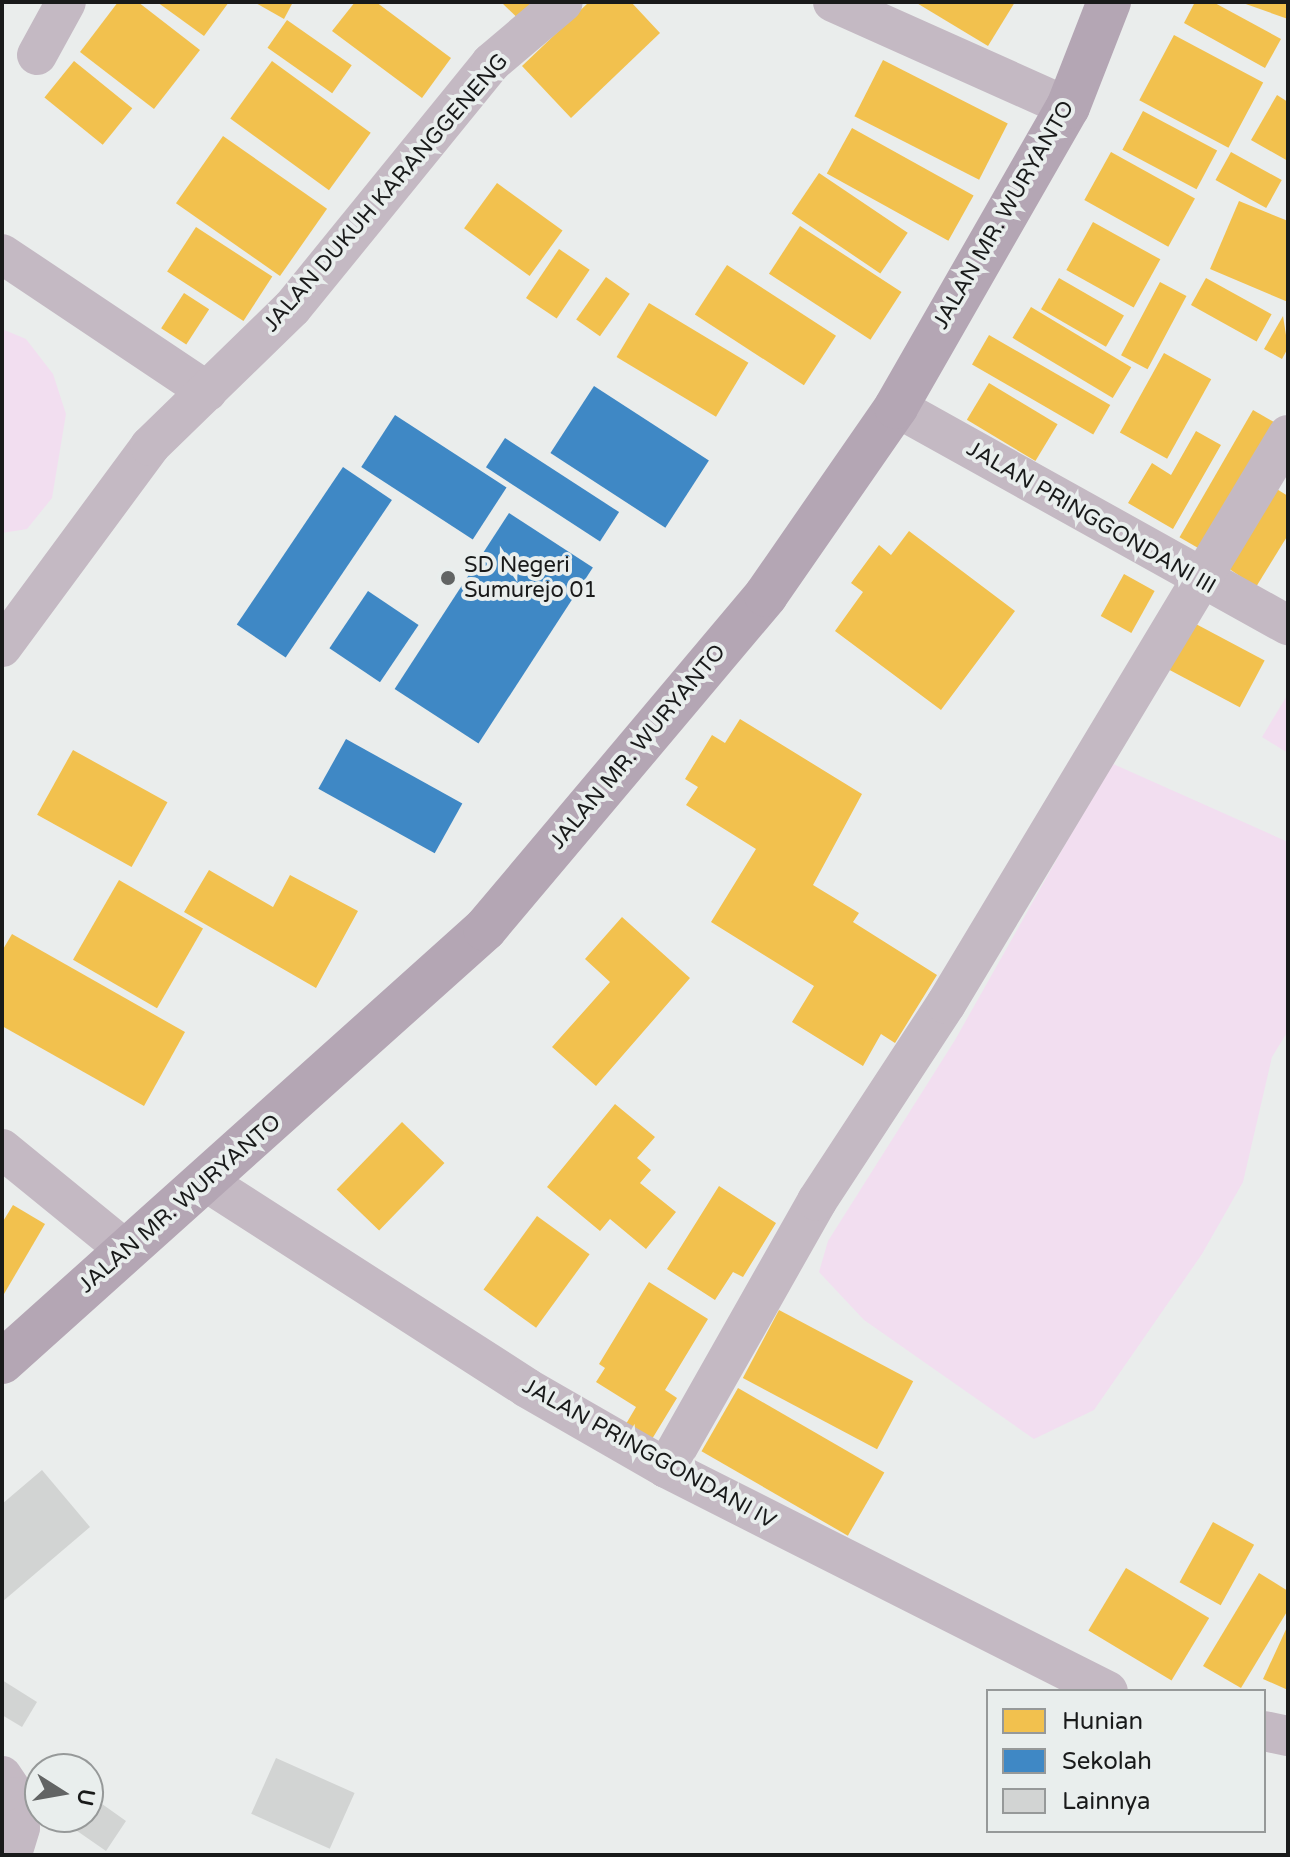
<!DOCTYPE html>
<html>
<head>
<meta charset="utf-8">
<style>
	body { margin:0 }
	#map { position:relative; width:1290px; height:1857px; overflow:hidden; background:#eaedec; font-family:"Varela Round",sans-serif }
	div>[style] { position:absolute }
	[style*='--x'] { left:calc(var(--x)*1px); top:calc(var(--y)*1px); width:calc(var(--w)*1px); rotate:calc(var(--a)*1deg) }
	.green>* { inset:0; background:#f2def0 }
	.homes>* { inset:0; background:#f2c14e; transform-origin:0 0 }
	.schools>* { inset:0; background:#3f88c5; transform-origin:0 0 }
	.building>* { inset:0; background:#d2d4d3; transform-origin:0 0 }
	.minor>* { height:40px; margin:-20px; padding:0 20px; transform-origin:20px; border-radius:20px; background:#c4b9c3 }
	.primary>* { height:44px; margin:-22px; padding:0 22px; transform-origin:22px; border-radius:22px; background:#b4a6b4 }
	.dots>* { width:22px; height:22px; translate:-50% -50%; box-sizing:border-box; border:4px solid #e9eeed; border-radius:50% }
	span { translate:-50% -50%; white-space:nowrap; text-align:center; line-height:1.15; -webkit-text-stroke:8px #e9eeed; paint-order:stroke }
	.street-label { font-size:22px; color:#191a1a }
	.poi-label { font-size:22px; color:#191a1a }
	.left { translate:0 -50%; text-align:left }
	.frame { position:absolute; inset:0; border:4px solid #191a1a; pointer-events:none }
	.legend { position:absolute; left:986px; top:1689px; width:280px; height:144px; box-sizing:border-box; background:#e9eeed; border:2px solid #969999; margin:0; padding:10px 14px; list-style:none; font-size:24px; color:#191a1a }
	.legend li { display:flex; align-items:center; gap:16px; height:40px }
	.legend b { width:40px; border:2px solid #969999 }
	.north { position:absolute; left:24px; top:1753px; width:80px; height:80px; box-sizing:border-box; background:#e9eeed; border:2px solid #969999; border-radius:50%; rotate:101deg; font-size:22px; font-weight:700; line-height:32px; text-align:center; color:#191a1a }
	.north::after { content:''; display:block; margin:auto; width:28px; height:36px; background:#626464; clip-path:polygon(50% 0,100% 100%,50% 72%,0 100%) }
</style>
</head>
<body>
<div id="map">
	<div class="green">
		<div style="clip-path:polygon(2px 329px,26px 339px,53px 374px,66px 414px,52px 498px,27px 529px,2px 533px)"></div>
		<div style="clip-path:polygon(1288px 694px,1288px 753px,1262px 737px)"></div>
		<div style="clip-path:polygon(1111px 763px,1288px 842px,1288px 1031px,1272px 1057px,1243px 1182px,1202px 1254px,1094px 1410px,1034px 1439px,864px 1320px,819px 1272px,828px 1241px,955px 1040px)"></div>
	</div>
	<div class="homes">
		<div style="clip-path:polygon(118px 2px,138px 2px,200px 50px,154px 109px,80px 52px)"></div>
		<div style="clip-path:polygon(157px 2px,229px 2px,204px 36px)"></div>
		<div style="clip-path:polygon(254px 2px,293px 2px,284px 19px)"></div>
		<div style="clip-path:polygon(355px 2px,376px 2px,451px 58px,422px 98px,332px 31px)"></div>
		<div style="clip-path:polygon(501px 2px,555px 2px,529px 29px)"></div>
		<div style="clip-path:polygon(589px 2px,631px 2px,660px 33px,571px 118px,522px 66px)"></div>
		<div style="clip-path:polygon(915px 2px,1015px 2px,988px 46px)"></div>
		<div style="clip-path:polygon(1195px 2px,1213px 2px,1281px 39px,1265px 68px,1184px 23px)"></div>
		<div style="clip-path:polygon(1241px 2px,1288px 2px,1288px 19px,1240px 2px)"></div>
		<div style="left:287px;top:20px;width:79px;height:34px;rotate:35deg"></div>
		<div style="left:1174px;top:35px;width:101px;height:74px;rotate:28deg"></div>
		<div style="left:883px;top:60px;width:140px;height:63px;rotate:27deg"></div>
		<div style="left:74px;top:61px;width:75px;height:47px;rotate:39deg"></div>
		<div style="left:272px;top:61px;width:122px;height:71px;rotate:36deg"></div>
		<div style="clip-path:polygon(1277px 95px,1288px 102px,1288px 161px,1251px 140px)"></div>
		<div style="left:1143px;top:111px;width:84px;height:44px;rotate:28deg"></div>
		<div style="left:852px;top:128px;width:139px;height:52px;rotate:29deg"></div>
		<div style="left:223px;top:136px;width:127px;height:82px;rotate:35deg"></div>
		<div style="left:1111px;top:152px;width:96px;height:55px;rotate:29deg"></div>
		<div style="left:1231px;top:152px;width:58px;height:32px;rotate:29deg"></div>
		<div style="left:819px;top:173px;width:107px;height:49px;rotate:34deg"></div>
		<div style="left:497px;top:183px;width:81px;height:56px;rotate:36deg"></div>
		<div style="clip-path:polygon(1239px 201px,1288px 221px,1288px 302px,1210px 269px)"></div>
		<div style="left:1093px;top:222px;width:77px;height:55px;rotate:29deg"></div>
		<div style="left:800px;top:226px;width:121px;height:57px;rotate:33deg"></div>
		<div style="left:196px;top:227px;width:91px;height:53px;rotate:33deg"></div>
		<div style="left:559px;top:249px;width:37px;height:59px;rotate:34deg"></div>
		<div style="left:727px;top:265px;width:130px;height:59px;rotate:33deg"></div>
		<div style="left:606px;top:277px;width:29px;height:52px;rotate:35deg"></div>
		<div style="left:1059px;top:278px;width:75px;height:36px;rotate:30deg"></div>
		<div style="left:1206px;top:278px;width:75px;height:31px;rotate:29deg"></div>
		<div style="left:1160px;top:282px;width:30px;height:83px;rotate:28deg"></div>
		<div style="left:184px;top:293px;width:30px;height:42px;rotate:33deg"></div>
		<div style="left:649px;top:303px;width:116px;height:63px;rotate:31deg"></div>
		<div style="left:1031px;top:307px;width:117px;height:36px;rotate:31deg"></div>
		<div style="clip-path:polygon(1283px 316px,1288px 348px,1282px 359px,1264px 349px)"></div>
		<div style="left:989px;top:335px;width:140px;height:34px;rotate:30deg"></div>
		<div style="left:1164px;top:353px;width:54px;height:91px;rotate:29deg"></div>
		<div style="left:989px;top:383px;width:80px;height:43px;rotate:31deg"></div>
		<div style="left:1253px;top:410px;width:28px;height:147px;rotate:30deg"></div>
		<div style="clip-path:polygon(1196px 431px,1221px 445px,1173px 529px,1128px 503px,1152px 463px,1171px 475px)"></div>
		<div style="clip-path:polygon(1275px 488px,1288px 496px,1288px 535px,1256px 587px,1225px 566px)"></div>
		<div style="clip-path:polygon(909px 531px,1015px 611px,941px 710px,835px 631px,863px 592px,851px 583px,879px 545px,891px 555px)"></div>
		<div style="left:1124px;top:574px;width:35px;height:48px;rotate:29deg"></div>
		<div style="left:1194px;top:623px;width:80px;height:53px;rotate:28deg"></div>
		<div style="clip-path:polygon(740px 719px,862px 794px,813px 885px,859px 913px,853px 922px,937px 975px,895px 1043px,881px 1034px,863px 1066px,792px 1022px,814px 986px,711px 922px,756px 849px,686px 805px,698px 787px,685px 779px,712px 735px,725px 743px)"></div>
		<div style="left:73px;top:750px;width:108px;height:74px;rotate:29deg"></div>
		<div style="clip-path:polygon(209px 870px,273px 907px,290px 875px,358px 911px,316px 988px,184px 912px)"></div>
		<div style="left:119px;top:880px;width:97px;height:92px;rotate:30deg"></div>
		<div style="clip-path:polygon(622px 917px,690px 978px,596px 1086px,552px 1047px,610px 982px,585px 959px)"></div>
		<div style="clip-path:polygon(12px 934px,185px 1032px,144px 1106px,2px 1026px,2px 951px)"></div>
		<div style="clip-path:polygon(615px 1104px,655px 1137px,637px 1158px,651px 1170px,640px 1183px,676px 1212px,646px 1249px,610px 1219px,600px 1231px,547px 1187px)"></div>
		<div style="left:402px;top:1122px;width:59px;height:94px;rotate:44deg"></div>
		<div style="clip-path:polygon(719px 1186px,776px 1223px,743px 1277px,733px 1272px,715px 1300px,667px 1269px)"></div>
		<div style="clip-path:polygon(13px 1205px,45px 1224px,4px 1294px,2px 1223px)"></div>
		<div style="left:537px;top:1216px;width:65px;height:91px;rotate:36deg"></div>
		<div style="clip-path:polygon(649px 1282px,708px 1319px,665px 1390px,677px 1398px,649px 1444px,623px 1429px,636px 1407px,596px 1382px,605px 1368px,599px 1364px)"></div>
		<div style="left:779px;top:1310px;width:152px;height:77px;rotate:28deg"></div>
		<div style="left:738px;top:1388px;width:169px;height:73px;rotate:30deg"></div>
		<div style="left:1213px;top:1522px;width:47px;height:69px;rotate:29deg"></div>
		<div style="left:1126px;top:1568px;width:97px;height:73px;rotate:31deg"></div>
		<div style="clip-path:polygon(1259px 1573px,1288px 1591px,1288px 1610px,1241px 1688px,1203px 1666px)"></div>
		<div style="clip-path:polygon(1288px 1625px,1288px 1690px,1263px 1679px)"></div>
	</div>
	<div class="schools">
		<div style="left:594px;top:386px;width:137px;height:80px;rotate:33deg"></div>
		<div style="left:395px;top:415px;width:133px;height:62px;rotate:33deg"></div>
		<div style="left:505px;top:438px;width:136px;height:35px;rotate:33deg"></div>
		<div style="left:343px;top:467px;width:59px;height:190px;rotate:34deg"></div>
		<div style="left:509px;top:513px;width:100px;height:210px;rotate:33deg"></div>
		<div style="left:368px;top:591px;width:61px;height:69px;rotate:34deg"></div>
		<div style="left:346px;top:739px;width:133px;height:57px;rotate:29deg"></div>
	</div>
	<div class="building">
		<div style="clip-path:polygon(42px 1470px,90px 1527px,2px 1602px,2px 1504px)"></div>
		<div style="clip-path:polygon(2px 1680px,37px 1702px,22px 1727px,2px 1715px)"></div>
		<div style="left:276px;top:1758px;width:86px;height:61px;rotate:24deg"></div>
		<div style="clip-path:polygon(88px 1794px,126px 1821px,106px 1851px,57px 1817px,88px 1817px)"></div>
	</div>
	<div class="minor">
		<div style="--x:833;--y:2;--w:257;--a:24.1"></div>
		<div style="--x:37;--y:55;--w:60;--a:-61.3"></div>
		<div style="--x:2;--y:254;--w:247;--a:33.8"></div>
		<div style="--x:896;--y:407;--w:449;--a:29.1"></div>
		<div style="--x:2;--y:647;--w:250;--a:-53.6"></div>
		<div style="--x:150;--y:446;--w:198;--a:-44.2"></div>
		<div style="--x:292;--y:308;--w:316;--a:-50.9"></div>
		<div style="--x:491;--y:63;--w:94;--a:-40.3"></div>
		<div style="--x:2;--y:1149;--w:160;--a:39.2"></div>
		<div style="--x:208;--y:1183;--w:379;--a:32.7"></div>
		<div style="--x:527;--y:1388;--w:160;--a:29.9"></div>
		<div style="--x:666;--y:1468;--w:495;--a:26.8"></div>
		<div style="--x:666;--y:1468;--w:307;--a:-60.5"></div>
		<div style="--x:817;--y:1201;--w:235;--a:-56.8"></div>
		<div style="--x:946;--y:1004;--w:664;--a:-58.99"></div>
		<div style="--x:1264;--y:1731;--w:25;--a:12"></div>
		<div style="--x:2;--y:1776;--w:25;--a:56"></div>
		<div style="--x:16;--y:1797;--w:31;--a:83"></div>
		<div style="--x:20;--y:1828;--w:28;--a:107"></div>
	</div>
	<div class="primary">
		<div style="--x:2;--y:1362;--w:649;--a:-41.88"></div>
		<div style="--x:485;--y:929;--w:436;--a:-49.9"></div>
		<div style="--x:766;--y:595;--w:229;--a:-55.3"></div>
		<div style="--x:896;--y:407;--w:346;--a:-60.2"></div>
		<div style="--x:1068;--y:107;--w:113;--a:-68.7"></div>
	</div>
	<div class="dots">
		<div style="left:448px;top:578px;background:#626464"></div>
	</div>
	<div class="street-label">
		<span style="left:386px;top:193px;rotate:-49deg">JALAN DUKUH KARANGGENENG</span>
		<span style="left:1004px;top:215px;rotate:-60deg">JALAN MR. WURYANTO</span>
		<span style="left:1091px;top:518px;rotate:30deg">JALAN PRINGGONDANI III</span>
		<span style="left:638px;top:747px;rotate:-50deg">JALAN MR. WURYANTO</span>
		<span style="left:180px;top:1204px;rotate:-41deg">JALAN MR. WURYANTO</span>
		<span style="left:649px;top:1454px;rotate:29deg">JALAN PRINGGONDANI IV</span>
	</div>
	<div class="poi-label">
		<span class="left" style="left:464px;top:578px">SD Negeri<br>Sumurejo 01</span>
	</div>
	<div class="frame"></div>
	<ul class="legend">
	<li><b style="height:22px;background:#f2c14e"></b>Hunian</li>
	<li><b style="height:22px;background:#3f88c5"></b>Sekolah</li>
	<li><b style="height:22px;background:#d2d4d3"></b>Lainnya</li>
	</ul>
	<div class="north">U</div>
</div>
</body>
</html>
